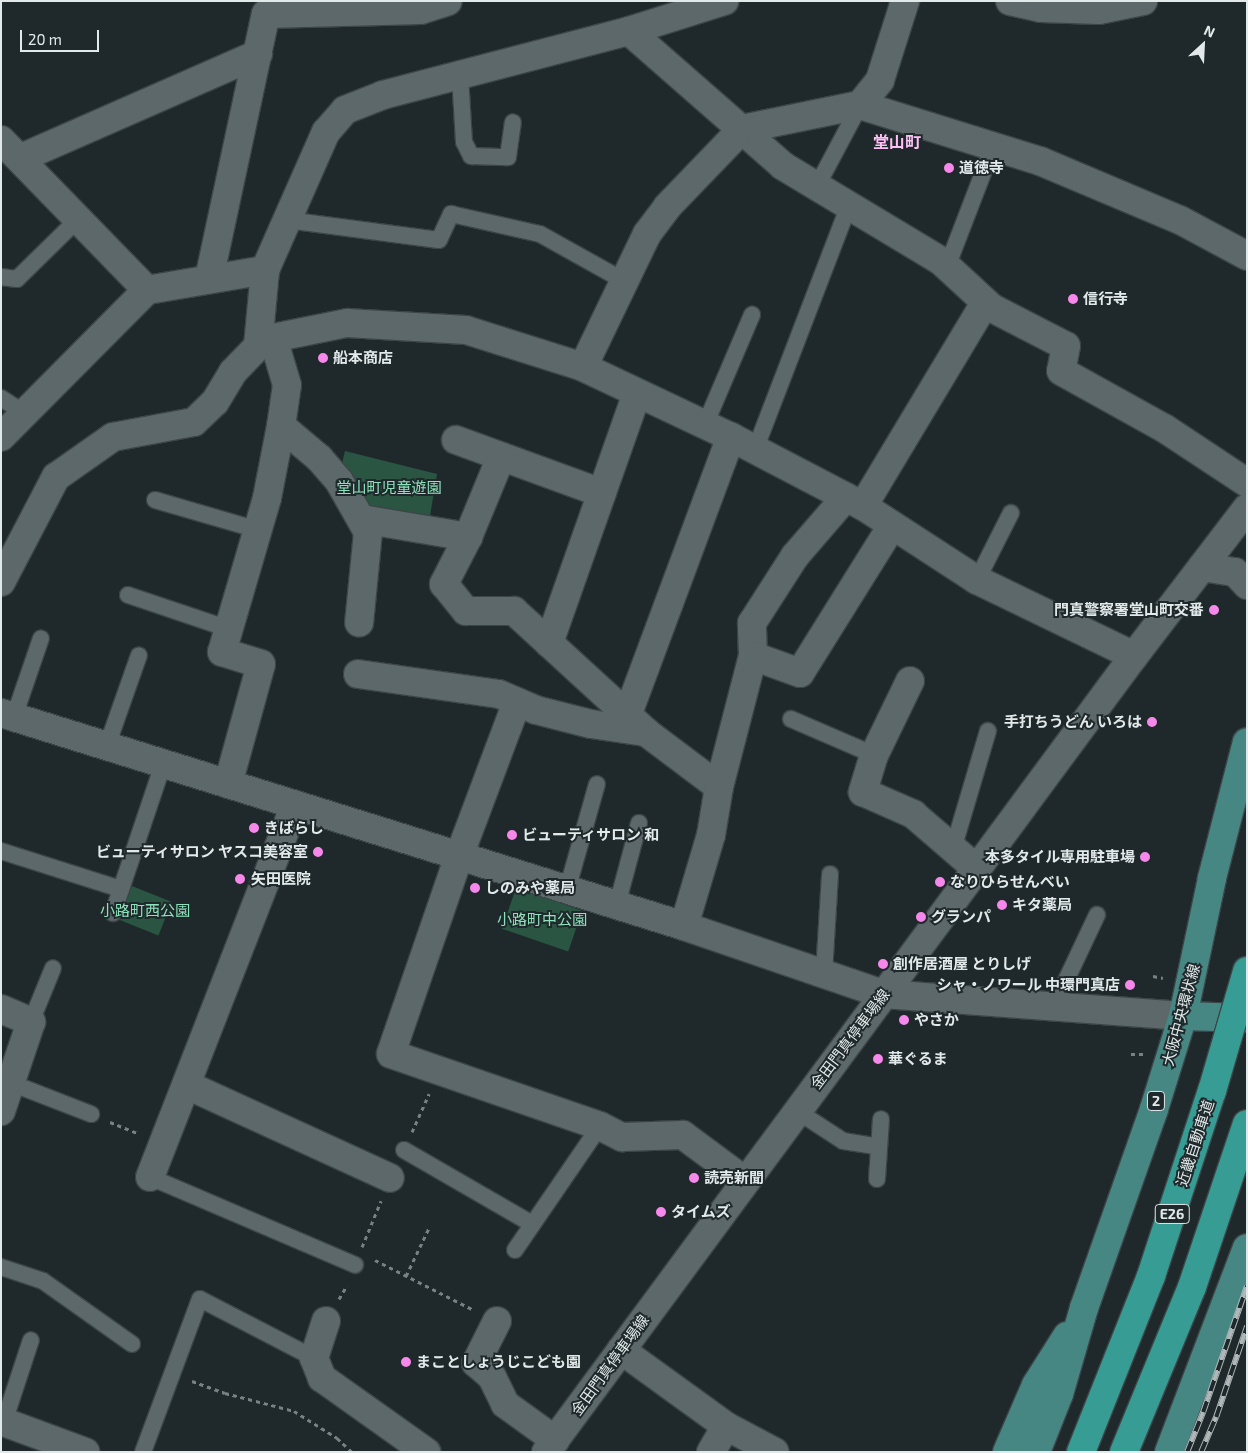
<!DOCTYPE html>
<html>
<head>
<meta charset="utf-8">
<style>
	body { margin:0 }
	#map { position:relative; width:1248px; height:1453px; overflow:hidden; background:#1f292b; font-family:"Exo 2","Noto Sans JP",sans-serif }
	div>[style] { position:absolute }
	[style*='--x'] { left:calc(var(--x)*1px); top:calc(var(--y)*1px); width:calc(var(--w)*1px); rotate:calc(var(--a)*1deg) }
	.green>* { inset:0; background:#2b5543; transform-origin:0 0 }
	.path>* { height:3px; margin-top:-1.5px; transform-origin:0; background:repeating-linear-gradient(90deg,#798283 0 4px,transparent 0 8px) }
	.roads { filter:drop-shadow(1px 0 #3c4547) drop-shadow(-1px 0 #3c4547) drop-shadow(0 1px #3c4547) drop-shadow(0 -1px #3c4547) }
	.lane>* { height:16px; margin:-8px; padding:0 8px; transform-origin:8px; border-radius:8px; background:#5d686a }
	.street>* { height:28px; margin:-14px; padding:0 14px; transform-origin:14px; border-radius:14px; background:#5d686a }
	.secondary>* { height:28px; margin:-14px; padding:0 14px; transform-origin:14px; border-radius:14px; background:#5d686a }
	.primary>* { height:28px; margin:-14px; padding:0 14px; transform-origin:14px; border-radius:14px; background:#468783 }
	.highway>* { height:28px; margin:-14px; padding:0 14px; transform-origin:14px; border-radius:14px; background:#379c94 }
	.rail>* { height:5.5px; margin-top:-2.75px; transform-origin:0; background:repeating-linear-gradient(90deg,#1f292b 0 11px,#afb7b8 0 22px); box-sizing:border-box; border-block:1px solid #afb7b8 }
	.bridges { filter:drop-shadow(1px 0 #3c4547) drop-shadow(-1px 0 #3c4547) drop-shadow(0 1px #3c4547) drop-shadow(0 -1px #3c4547) }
	.highway-bridge>* { height:28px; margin:-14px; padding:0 14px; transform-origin:14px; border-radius:14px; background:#379c94 }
	.dots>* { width:14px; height:14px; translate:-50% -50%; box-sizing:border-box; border:2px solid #1f292b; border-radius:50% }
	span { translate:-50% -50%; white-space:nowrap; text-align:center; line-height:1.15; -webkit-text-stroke:4px #1f292b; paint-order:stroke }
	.shield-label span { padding:1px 4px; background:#1f292b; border:1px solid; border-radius:4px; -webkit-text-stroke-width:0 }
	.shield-label { font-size:14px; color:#e2e9ea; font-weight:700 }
	.poi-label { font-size:15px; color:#e2e9ea; font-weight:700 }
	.left { translate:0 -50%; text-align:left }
	.right { translate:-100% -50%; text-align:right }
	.park-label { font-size:15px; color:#8de1bb }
	.street-label { font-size:15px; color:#e2e9ea }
	.neighbourhood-label { font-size:16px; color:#febff5; font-weight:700 }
	.frame { position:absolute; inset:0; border:2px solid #e2e9ea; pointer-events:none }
	.north { position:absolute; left:1178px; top:20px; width:50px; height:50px; -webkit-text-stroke:4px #1f292b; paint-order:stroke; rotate:25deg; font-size:14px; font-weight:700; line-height:20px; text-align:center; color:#e2e9ea }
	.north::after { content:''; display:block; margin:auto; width:18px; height:22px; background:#e2e9ea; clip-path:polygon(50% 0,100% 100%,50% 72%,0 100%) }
	.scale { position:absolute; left:20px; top:30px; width:79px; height:22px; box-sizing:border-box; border:2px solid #e2e9ea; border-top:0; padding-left:6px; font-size:15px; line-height:18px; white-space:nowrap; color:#e2e9ea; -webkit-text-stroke:4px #1f292b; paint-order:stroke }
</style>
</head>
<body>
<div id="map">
	<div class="green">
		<div style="clip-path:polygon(345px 451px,437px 474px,429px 522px,374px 511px,341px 468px)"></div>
		<div style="left:132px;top:886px;width:43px;height:36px;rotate:22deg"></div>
		<div style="left:516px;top:888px;width:70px;height:43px;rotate:19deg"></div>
	</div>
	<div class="path">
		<div style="--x:1153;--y:976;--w:10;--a:11"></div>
		<div style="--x:1131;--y:1054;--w:13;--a:0"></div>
		<div style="--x:110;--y:1122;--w:31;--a:22"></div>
		<div style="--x:412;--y:1132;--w:42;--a:-65.9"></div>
		<div style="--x:362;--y:1247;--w:50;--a:-67.6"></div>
		<div style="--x:375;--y:1260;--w:111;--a:26.8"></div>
		<div style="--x:406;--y:1276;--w:53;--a:-64.4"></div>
		<div style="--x:339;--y:1299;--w:16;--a:-60"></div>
		<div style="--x:192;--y:1381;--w:35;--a:20"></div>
		<div style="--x:225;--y:1393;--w:71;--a:14.6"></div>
		<div style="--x:294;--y:1411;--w:51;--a:32.1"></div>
		<div style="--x:337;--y:1438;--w:21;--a:43"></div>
	</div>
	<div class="roads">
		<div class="lane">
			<div style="--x:460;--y:75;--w:67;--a:86.6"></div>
			<div style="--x:464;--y:142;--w:16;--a:63"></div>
			<div style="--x:471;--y:156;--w:37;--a:2"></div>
			<div style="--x:508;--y:157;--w:35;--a:-82"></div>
			<div style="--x:817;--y:186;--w:92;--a:-62"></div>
			<div style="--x:287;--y:220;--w:153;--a:7.5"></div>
			<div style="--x:439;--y:240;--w:29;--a:-65"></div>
			<div style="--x:451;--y:214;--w:91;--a:12.7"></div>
			<div style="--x:540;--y:234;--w:96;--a:29.2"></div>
			<div style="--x:947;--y:267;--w:129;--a:-69"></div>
			<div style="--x:1;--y:277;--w:16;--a:7"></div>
			<div style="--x:17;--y:279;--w:86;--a:-44.5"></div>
			<div style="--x:1;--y:398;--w:27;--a:33"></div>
			<div style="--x:705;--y:425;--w:120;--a:-66.9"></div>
			<div style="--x:755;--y:450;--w:262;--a:-69"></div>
			<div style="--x:155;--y:500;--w:107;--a:16.2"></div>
			<div style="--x:977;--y:580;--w:75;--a:-63.1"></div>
			<div style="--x:128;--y:595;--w:107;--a:18.6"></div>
			<div style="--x:14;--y:717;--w:83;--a:-71.1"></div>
			<div style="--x:791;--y:719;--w:90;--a:23.4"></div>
			<div style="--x:107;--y:746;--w:96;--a:-70.6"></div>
			<div style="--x:953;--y:849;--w:123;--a:-73.5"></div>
			<div style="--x:1;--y:851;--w:126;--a:17.6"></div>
			<div style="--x:567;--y:890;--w:110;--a:-74.2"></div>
			<div style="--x:617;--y:905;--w:85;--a:-75"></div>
			<div style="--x:113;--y:913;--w:157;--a:-71.4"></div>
			<div style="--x:824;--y:973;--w:99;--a:-86.5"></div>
			<div style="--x:1053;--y:1008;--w:103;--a:-64.7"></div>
			<div style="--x:31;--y:1022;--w:58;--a:-67.8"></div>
			<div style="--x:11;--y:1083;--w:86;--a:21.2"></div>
			<div style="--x:797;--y:1111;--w:55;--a:33.1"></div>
			<div style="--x:843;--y:1141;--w:36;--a:9"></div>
			<div style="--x:404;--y:1150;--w:148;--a:30"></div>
			<div style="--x:150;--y:1177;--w:223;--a:23.2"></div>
			<div style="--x:877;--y:1179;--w:60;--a:-86.2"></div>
			<div style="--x:515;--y:1250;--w:150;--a:-55.6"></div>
			<div style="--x:1;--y:1267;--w:44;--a:18.4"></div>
			<div style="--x:43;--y:1281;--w:109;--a:35.3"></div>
			<div style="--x:4;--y:1422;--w:86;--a:-71.8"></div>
			<div style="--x:143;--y:1452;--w:163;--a:-69.6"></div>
			<div style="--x:200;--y:1299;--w:128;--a:27.4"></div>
		</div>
		<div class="street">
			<div style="--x:1010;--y:1;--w:31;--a:13"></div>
			<div style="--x:1040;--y:8;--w:59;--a:1.9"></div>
			<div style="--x:1099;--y:10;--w:45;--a:-11.6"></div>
			<div style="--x:629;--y:31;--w:205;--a:41.2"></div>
			<div style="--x:783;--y:166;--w:184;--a:31"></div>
			<div style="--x:941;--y:261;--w:69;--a:42.7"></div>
			<div style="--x:992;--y:308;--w:83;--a:27.2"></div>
			<div style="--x:1066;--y:346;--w:25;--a:101"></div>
			<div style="--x:1061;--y:371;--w:118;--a:29"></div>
			<div style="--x:1164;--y:428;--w:100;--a:33.5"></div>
			<div style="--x:860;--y:105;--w:189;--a:17.3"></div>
			<div style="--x:1040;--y:161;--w:152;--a:22.9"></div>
			<div style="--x:1180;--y:220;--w:76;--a:28.2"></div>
			<div style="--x:1;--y:140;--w:209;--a:45.8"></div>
			<div style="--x:21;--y:158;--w:259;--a:-23.7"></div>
			<div style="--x:209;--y:279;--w:271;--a:-77.9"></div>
			<div style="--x:266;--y:14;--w:155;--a:-1.5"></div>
			<div style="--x:421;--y:10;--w:28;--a:-18"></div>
			<div style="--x:258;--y:346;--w:76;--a:-84.7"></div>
			<div style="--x:265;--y:270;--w:151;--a:-66.2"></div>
			<div style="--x:326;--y:132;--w:29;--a:-49"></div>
			<div style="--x:345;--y:110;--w:41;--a:-21.5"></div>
			<div style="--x:383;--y:95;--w:254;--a:-14.6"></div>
			<div style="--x:629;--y:31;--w:100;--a:-17.5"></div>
			<div style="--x:583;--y:367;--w:148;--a:-64.3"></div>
			<div style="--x:647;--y:234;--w:34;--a:-53"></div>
			<div style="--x:667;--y:207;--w:108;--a:-46.1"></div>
			<div style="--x:742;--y:129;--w:120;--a:-11.5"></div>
			<div style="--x:860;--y:105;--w:32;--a:-51"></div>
			<div style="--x:880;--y:80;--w:83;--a:-72.4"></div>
			<div style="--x:281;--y:426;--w:50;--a:40.1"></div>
			<div style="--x:319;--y:458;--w:30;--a:49"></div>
			<div style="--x:339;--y:481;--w:59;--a:60.4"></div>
			<div style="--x:368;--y:532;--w:91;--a:95.6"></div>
			<div style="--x:1;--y:437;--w:207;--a:-45.2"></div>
			<div style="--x:147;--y:290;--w:120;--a:-9.6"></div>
			<div style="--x:456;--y:440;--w:155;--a:20"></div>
			<div style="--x:863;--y:506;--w:237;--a:-59"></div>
			<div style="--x:362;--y:519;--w:108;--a:9.6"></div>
			<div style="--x:468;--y:537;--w:53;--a:117.1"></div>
			<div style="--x:444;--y:584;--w:35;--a:51"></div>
			<div style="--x:466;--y:611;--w:48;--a:0"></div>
			<div style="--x:514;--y:611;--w:179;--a:42.5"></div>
			<div style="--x:646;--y:732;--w:91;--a:37"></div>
			<div style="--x:468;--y:537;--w:87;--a:-67.6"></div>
			<div style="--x:1202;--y:567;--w:33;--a:9"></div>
			<div style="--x:1235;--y:572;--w:18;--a:47"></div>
			<div style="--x:1;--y:582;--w:119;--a:-62.4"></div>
			<div style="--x:56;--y:477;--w:70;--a:-35.1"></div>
			<div style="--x:113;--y:437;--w:82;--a:-10.5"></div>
			<div style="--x:194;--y:422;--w:29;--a:-44"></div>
			<div style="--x:215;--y:402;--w:35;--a:-59"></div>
			<div style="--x:233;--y:372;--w:36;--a:-46"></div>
			<div style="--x:258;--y:346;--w:17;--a:-28"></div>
			<div style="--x:273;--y:338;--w:76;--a:-11.5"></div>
			<div style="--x:347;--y:323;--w:119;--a:3.4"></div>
			<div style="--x:466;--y:330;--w:123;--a:17.5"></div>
			<div style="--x:583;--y:367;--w:164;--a:25.3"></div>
			<div style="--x:731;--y:437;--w:149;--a:27.6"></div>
			<div style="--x:863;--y:506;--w:136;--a:33"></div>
			<div style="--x:977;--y:580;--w:174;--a:25.8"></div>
			<div style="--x:549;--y:643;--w:265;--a:-70.6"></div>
			<div style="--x:753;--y:656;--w:33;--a:-92"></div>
			<div style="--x:752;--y:623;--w:80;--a:-57.3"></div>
			<div style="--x:795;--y:556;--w:78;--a:-49.2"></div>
			<div style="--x:358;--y:674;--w:142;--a:8.1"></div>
			<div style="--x:499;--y:694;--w:40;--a:23.4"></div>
			<div style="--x:536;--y:710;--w:57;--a:14.3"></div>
			<div style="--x:591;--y:724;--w:56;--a:8.3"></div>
			<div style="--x:910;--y:681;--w:82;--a:115.9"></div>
			<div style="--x:874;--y:755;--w:39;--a:107"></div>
			<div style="--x:863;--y:792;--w:55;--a:23.7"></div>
			<div style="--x:913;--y:814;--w:84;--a:40.7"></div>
			<div style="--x:517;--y:702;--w:165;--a:110.6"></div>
			<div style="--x:459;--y:856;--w:209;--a:109"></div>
			<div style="--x:391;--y:1054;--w:221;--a:19"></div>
			<div style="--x:600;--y:1126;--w:25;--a:27"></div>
			<div style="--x:622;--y:1137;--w:61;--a:-1.9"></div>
			<div style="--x:683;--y:1135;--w:77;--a:36.6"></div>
			<div style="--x:1;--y:713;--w:715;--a:17.32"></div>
			<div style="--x:684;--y:926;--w:210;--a:18.9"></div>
			<div style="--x:883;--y:994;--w:301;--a:4.2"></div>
			<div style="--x:627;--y:716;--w:298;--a:-69.6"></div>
			<div style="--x:228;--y:784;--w:124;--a:-74.6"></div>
			<div style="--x:261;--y:664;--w:41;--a:-162.9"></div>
			<div style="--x:222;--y:652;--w:160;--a:-73.7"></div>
			<div style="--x:267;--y:498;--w:73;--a:-79"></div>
			<div style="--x:281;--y:426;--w:41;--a:-81.7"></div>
			<div style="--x:287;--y:385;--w:49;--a:-106.6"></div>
			<div style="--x:684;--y:926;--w:95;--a:-73.5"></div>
			<div style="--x:711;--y:835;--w:49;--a:-80.5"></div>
			<div style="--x:719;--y:787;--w:135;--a:-75.5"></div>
			<div style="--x:753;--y:656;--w:50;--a:19.9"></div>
			<div style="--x:800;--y:673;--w:173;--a:-58"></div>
			<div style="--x:1;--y:1009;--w:33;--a:23"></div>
			<div style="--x:31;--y:1022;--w:94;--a:108.6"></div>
			<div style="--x:187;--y:1085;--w:223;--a:24.6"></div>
			<div style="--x:150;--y:1177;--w:398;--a:-68.7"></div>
			<div style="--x:326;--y:1321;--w:39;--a:108"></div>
			<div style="--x:314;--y:1358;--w:22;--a:68"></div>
			<div style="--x:322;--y:1378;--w:128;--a:35.4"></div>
			<div style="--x:497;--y:1321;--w:47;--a:116.6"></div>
			<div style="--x:476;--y:1363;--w:21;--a:41"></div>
			<div style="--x:492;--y:1377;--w:30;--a:64"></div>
			<div style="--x:505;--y:1404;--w:62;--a:35.8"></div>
			<div style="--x:621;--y:1350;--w:130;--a:35.9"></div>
			<div style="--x:726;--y:1426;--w:55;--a:28"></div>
			<div style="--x:1;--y:1421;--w:90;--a:20.3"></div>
			<div style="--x:711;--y:1452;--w:30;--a:-60"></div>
		</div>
		<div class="secondary">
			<div style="--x:546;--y:1452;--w:990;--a:-53.55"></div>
			<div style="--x:1134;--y:656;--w:186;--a:-52.6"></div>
		</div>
		<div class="primary">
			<div style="--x:1183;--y:1016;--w:64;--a:1.8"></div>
			<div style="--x:1007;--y:1452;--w:73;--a:-66.6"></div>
			<div style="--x:1036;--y:1385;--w:58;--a:-57.7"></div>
			<div style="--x:1036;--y:1452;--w:62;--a:-68.4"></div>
			<div style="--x:1059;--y:1394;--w:90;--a:-73.8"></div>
			<div style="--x:1084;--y:1308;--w:211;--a:-70.6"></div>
			<div style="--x:1154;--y:1109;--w:97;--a:-72.7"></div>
			<div style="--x:1183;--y:1016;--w:141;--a:-78.1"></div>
			<div style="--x:1212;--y:878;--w:140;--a:-75.6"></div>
			<div style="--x:1169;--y:1452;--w:218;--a:-69.1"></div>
		</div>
		<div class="highway">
			<div style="--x:1124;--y:1452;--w:178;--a:-67.6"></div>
			<div style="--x:1192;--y:1287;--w:172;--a:-71.4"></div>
		</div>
	</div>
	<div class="rail">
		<div style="--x:1187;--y:1452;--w:43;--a:-68.2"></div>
		<div style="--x:1203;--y:1412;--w:133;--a:-70.8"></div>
		<div style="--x:1201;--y:1452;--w:38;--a:-67"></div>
		<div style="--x:1216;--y:1417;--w:96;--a:-71.2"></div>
	</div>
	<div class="bridges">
		<div class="highway-bridge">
			<div style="--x:1081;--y:1452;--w:189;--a:-68.3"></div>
			<div style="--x:1151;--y:1276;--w:195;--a:-71.8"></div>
			<div style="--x:1212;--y:1091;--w:125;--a:-73.7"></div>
		</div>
	</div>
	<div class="dots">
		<div style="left:949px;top:168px;background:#f788eb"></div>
		<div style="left:1073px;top:299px;background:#f788eb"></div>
		<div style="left:323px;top:358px;background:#f788eb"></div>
		<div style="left:1214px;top:610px;background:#f788eb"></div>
		<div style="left:1152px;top:722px;background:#f788eb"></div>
		<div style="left:254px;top:828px;background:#f788eb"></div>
		<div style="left:512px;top:835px;background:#f788eb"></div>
		<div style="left:318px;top:852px;background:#f788eb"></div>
		<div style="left:1145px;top:857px;background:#f788eb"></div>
		<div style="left:240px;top:879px;background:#f788eb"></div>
		<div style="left:940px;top:882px;background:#f788eb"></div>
		<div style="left:475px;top:888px;background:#f788eb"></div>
		<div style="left:1002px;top:905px;background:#f788eb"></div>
		<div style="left:921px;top:917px;background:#f788eb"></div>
		<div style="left:883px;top:964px;background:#f788eb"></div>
		<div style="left:1130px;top:985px;background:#f788eb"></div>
		<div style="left:904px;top:1020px;background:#f788eb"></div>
		<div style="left:878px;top:1059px;background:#f788eb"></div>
		<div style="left:694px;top:1178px;background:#f788eb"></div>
		<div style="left:661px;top:1212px;background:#f788eb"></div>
		<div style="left:406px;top:1362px;background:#f788eb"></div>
	</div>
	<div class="shield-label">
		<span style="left:1156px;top:1101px">2</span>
		<span style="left:1172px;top:1214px">E26</span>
	</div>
	<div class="poi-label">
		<span class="left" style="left:959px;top:168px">道徳寺</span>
		<span class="left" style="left:1083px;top:299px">信行寺</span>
		<span class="left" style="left:333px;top:358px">船本商店</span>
		<span class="right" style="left:1204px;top:610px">門真警察署堂山町交番</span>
		<span class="right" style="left:1142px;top:722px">手打ちうどん いろは</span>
		<span class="left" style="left:264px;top:828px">きばらし</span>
		<span class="left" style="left:522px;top:835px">ビューティサロン 和</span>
		<span class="right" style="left:308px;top:852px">ビューティサロン ヤスコ美容室</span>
		<span class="right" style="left:1135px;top:857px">本多タイル専用駐車場</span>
		<span class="left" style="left:251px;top:879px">矢田医院</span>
		<span class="left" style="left:950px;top:882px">なりひらせんべい</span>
		<span class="left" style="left:485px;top:888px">しのみや薬局</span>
		<span class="left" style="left:1012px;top:905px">キタ薬局</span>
		<span class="left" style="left:931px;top:917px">グランパ</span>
		<span class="left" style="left:893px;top:964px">創作居酒屋 とりしげ</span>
		<span class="right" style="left:1120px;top:985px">シャ・ノワール 中環門真店</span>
		<span class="left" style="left:914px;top:1020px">やさか</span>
		<span class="left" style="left:888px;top:1059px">華ぐるま</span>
		<span class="left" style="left:704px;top:1178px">読売新聞</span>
		<span class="left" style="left:671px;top:1212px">タイムズ</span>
		<span class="left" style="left:416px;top:1362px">まことしょうじこども園</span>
	</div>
	<div class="park-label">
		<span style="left:389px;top:488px">堂山町児童遊園</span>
		<span style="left:145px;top:911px">小路町西公園</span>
		<span style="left:542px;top:920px">小路町中公園</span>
	</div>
	<div class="street-label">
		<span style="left:1181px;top:1015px;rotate:-75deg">大阪中央環状線</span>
		<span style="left:850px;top:1039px;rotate:-53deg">金田門真停車場線</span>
		<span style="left:1195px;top:1143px;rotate:-72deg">近畿自動車道</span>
		<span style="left:610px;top:1365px;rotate:-54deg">金田門真停車場線</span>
	</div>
	<div class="neighbourhood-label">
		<span style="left:897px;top:142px">堂山町</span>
	</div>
	<div class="frame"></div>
	<div class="north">N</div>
	<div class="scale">20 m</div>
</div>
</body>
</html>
